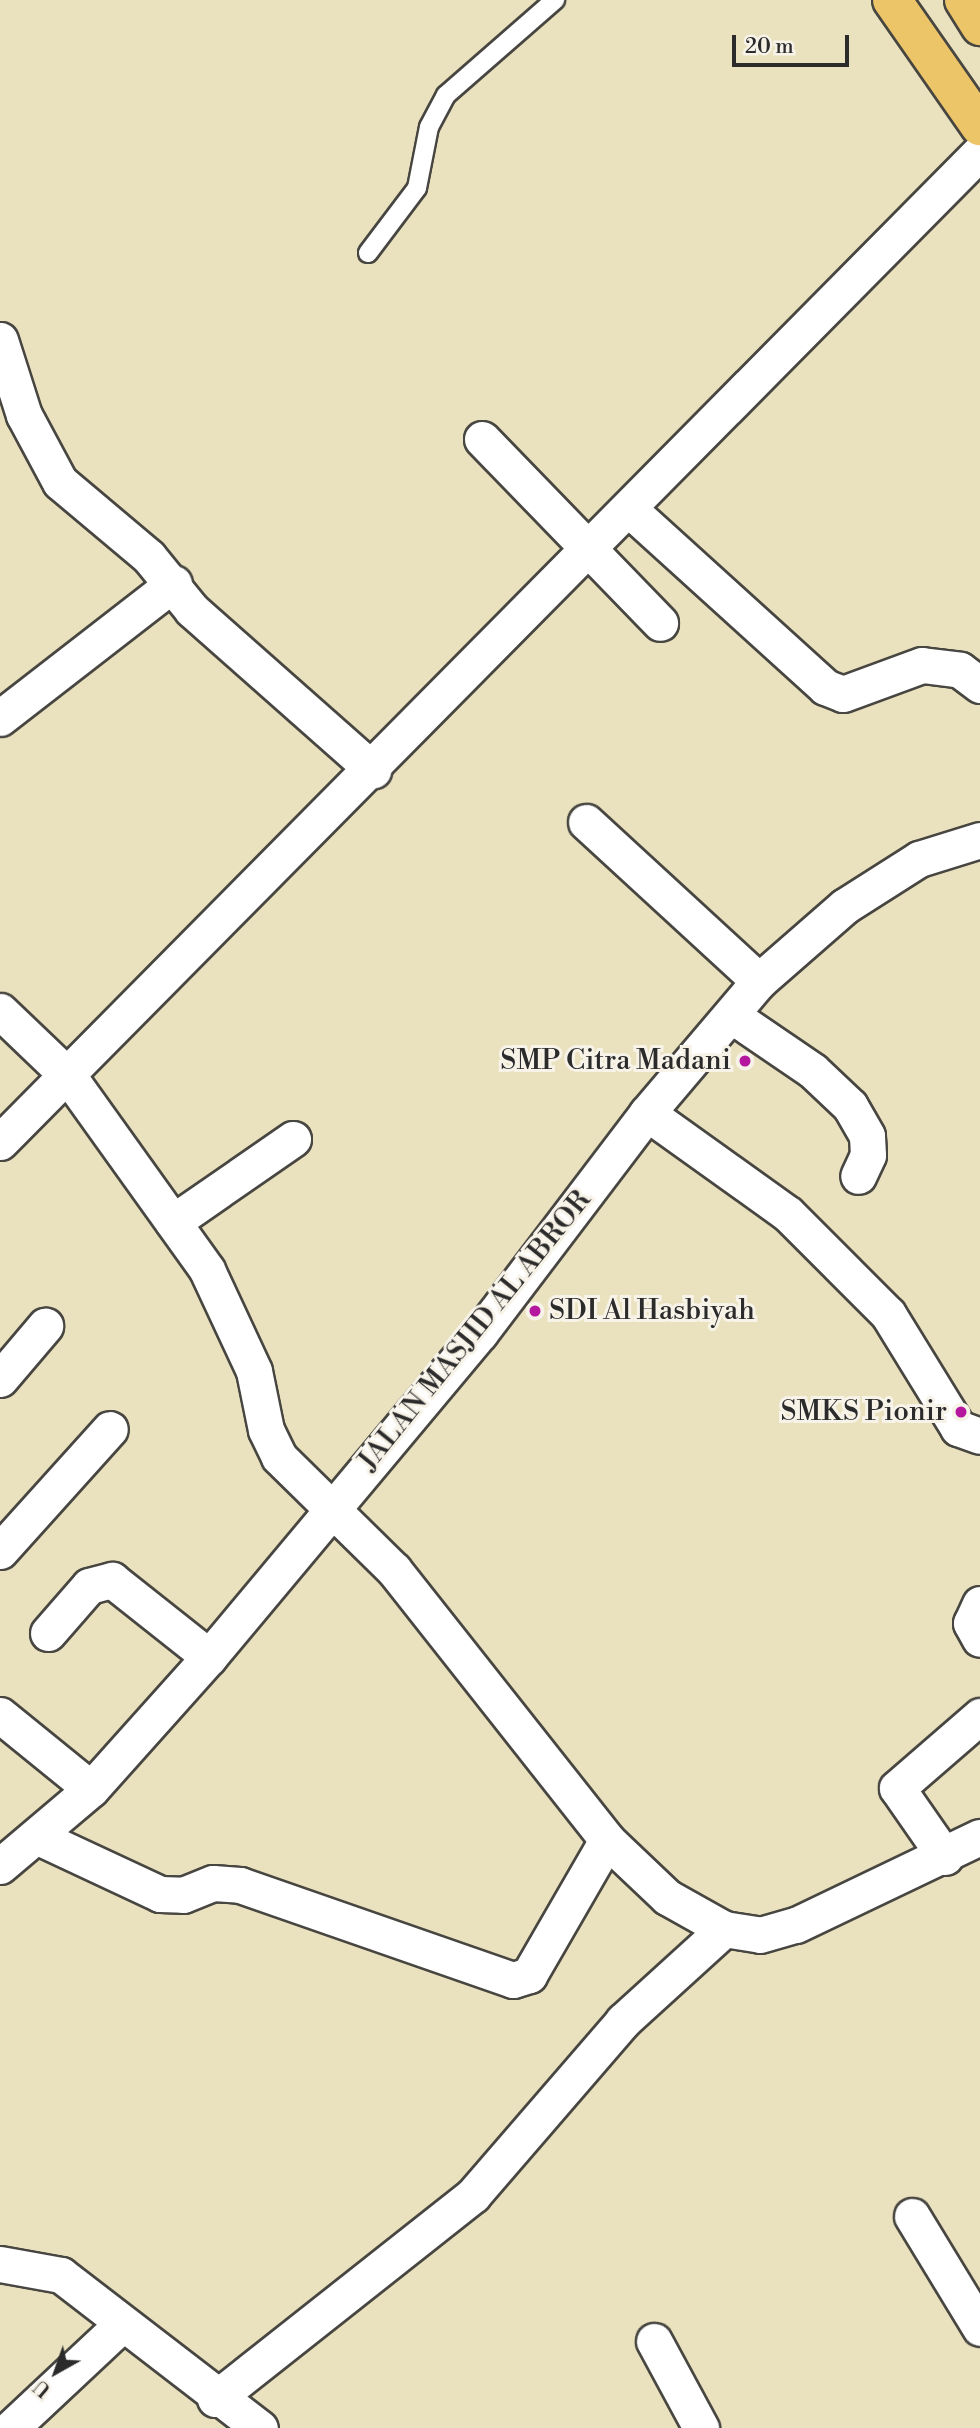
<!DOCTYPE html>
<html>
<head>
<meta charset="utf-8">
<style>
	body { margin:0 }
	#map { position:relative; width:980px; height:2428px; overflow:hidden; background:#eae1be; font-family:"Libre Bodoni",serif }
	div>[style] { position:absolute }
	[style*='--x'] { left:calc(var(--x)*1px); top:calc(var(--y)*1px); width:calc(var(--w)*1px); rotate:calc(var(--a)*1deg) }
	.roads { filter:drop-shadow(2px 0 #484641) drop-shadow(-2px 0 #484641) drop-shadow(0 2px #484641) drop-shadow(0 -2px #484641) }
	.service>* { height:18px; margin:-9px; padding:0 9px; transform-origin:9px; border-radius:9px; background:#fff }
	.minor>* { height:35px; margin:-17.5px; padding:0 17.5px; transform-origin:17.5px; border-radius:17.5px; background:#fff }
	.primary>* { height:38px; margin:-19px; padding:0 19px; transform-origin:19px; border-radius:19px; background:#edc569 }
	.dots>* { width:19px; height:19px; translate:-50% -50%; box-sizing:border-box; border:4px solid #f7f3e8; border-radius:50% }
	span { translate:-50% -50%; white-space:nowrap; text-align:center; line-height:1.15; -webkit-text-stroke:6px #f7f3e8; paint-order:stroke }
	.poi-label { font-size:28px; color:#2b2b2b }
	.right { translate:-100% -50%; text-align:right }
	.left { translate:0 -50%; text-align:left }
	.street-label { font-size:28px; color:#2b2b2b }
	.north { position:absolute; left:21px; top:2337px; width:70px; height:70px; -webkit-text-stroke:5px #f7f3e8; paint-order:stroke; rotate:220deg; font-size:19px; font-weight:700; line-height:28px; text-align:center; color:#2b2b2b }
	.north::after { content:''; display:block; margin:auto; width:24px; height:32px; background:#2b2b2b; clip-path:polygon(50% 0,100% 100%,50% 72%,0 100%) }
	.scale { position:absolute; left:732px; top:35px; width:117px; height:32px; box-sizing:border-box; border:4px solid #2b2b2b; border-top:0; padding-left:9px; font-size:21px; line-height:24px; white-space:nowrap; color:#2b2b2b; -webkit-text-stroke:5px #f7f3e8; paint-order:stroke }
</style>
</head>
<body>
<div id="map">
	<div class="roads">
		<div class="service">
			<div style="--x:368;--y:253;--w:81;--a:-53"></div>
			<div style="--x:417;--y:188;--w:62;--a:-78.9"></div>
			<div style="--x:429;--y:127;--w:36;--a:-62"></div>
			<div style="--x:446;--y:95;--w:145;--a:-41.1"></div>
		</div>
		<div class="minor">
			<div style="--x:0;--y:340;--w:79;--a:72.3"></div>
			<div style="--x:24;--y:415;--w:76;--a:61.8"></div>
			<div style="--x:60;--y:482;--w:116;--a:40.1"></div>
			<div style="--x:149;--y:557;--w:68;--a:50.9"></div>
			<div style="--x:192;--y:610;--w:242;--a:41.5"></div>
			<div style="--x:482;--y:439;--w:256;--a:45.9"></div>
			<div style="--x:629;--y:509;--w:265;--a:42.2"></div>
			<div style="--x:825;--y:687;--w:19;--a:21"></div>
			<div style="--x:843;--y:694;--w:84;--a:-20.2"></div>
			<div style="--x:922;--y:665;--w:38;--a:7"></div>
			<div style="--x:960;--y:670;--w:25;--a:37"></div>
			<div style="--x:0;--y:718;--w:220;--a:-37.8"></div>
			<div style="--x:586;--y:822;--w:235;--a:42.6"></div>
			<div style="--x:0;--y:1011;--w:95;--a:43.7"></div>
			<div style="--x:69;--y:1077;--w:237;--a:54.4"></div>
			<div style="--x:207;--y:1270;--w:111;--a:65"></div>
			<div style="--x:254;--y:1371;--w:60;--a:78.5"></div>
			<div style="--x:266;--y:1430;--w:30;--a:64"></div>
			<div style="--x:279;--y:1457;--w:161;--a:44.5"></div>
			<div style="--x:394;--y:1570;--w:344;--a:51.7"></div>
			<div style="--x:607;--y:1840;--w:83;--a:43.5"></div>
			<div style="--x:667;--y:1897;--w:65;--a:29.3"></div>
			<div style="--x:724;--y:1929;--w:36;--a:9"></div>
			<div style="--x:760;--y:1935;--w:37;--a:-16"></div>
			<div style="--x:796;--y:1925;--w:204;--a:-25.6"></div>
			<div style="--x:731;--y:1015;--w:99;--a:34.3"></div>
			<div style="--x:813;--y:1071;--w:51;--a:43.4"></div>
			<div style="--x:850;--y:1106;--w:34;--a:60"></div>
			<div style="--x:867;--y:1136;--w:19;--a:87"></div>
			<div style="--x:868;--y:1155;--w:23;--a:115"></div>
			<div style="--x:647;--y:1113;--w:173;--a:35.6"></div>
			<div style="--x:788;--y:1214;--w:141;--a:45"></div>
			<div style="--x:888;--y:1314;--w:134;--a:58.4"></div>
			<div style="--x:958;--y:1428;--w:23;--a:20"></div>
			<div style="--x:0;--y:1142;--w:1393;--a:-45.29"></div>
			<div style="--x:173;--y:1222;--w:146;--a:-34.7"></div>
			<div style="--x:0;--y:1379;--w:70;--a:-49.7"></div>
			<div style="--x:0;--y:1551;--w:164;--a:-48"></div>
			<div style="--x:980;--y:1604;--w:21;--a:115"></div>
			<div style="--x:971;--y:1623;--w:18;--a:61"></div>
			<div style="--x:48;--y:1633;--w:62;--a:-48.9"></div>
			<div style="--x:89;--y:1586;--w:24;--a:-15"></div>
			<div style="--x:112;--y:1580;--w:124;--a:38.4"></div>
			<div style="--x:0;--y:1715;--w:117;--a:39.1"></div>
			<div style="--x:38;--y:1837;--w:135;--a:25"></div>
			<div style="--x:160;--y:1894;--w:23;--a:2"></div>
			<div style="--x:183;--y:1895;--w:32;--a:-22"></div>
			<div style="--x:213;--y:1883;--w:27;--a:4"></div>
			<div style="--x:240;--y:1885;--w:289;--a:19.2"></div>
			<div style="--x:513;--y:1980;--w:17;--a:-17"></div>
			<div style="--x:529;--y:1975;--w:156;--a:-60"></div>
			<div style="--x:945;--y:1857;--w:84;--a:-124.8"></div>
			<div style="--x:897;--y:1788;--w:110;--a:-40.9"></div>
			<div style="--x:0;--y:1866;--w:119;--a:-40.2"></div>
			<div style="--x:91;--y:1789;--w:177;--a:-48.2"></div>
			<div style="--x:209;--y:1657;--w:422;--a:-50.1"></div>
			<div style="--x:480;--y:1333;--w:276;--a:-52.8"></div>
			<div style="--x:647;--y:1113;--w:173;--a:-49.7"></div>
			<div style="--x:759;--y:981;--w:114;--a:-41.1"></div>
			<div style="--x:845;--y:906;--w:88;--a:-32.4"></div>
			<div style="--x:919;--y:859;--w:64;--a:-17.3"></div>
			<div style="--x:912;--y:2216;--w:131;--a:58.7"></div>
			<div style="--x:0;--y:2264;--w:62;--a:10.2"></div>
			<div style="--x:61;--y:2275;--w:251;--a:37.6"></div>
			<div style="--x:654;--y:2341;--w:99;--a:61.6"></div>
			<div style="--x:215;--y:2399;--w:329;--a:-38.3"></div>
			<div style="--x:473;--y:2195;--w:230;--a:-49.2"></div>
			<div style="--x:623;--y:2021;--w:137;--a:-42.3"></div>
			<div style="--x:11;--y:2428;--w:151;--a:-43.1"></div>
		</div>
		<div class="primary">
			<div style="--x:892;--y:0;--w:154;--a:55.1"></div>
			<div style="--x:964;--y:0;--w:31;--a:58"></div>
		</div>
	</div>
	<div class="dots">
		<div style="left:745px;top:1061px;background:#b5179e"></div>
		<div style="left:535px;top:1311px;background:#b5179e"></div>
		<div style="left:961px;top:1412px;background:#b5179e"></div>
	</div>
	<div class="poi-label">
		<span class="right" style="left:731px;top:1061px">SMP Citra Madani</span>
		<span class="left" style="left:549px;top:1311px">SDI Al Hasbiyah</span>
		<span class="right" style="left:947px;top:1412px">SMKS Pionir</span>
	</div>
	<div class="street-label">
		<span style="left:475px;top:1331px;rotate:-51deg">JALAN MASJID AL ABROR</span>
	</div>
	<div class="north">U</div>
	<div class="scale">20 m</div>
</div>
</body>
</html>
